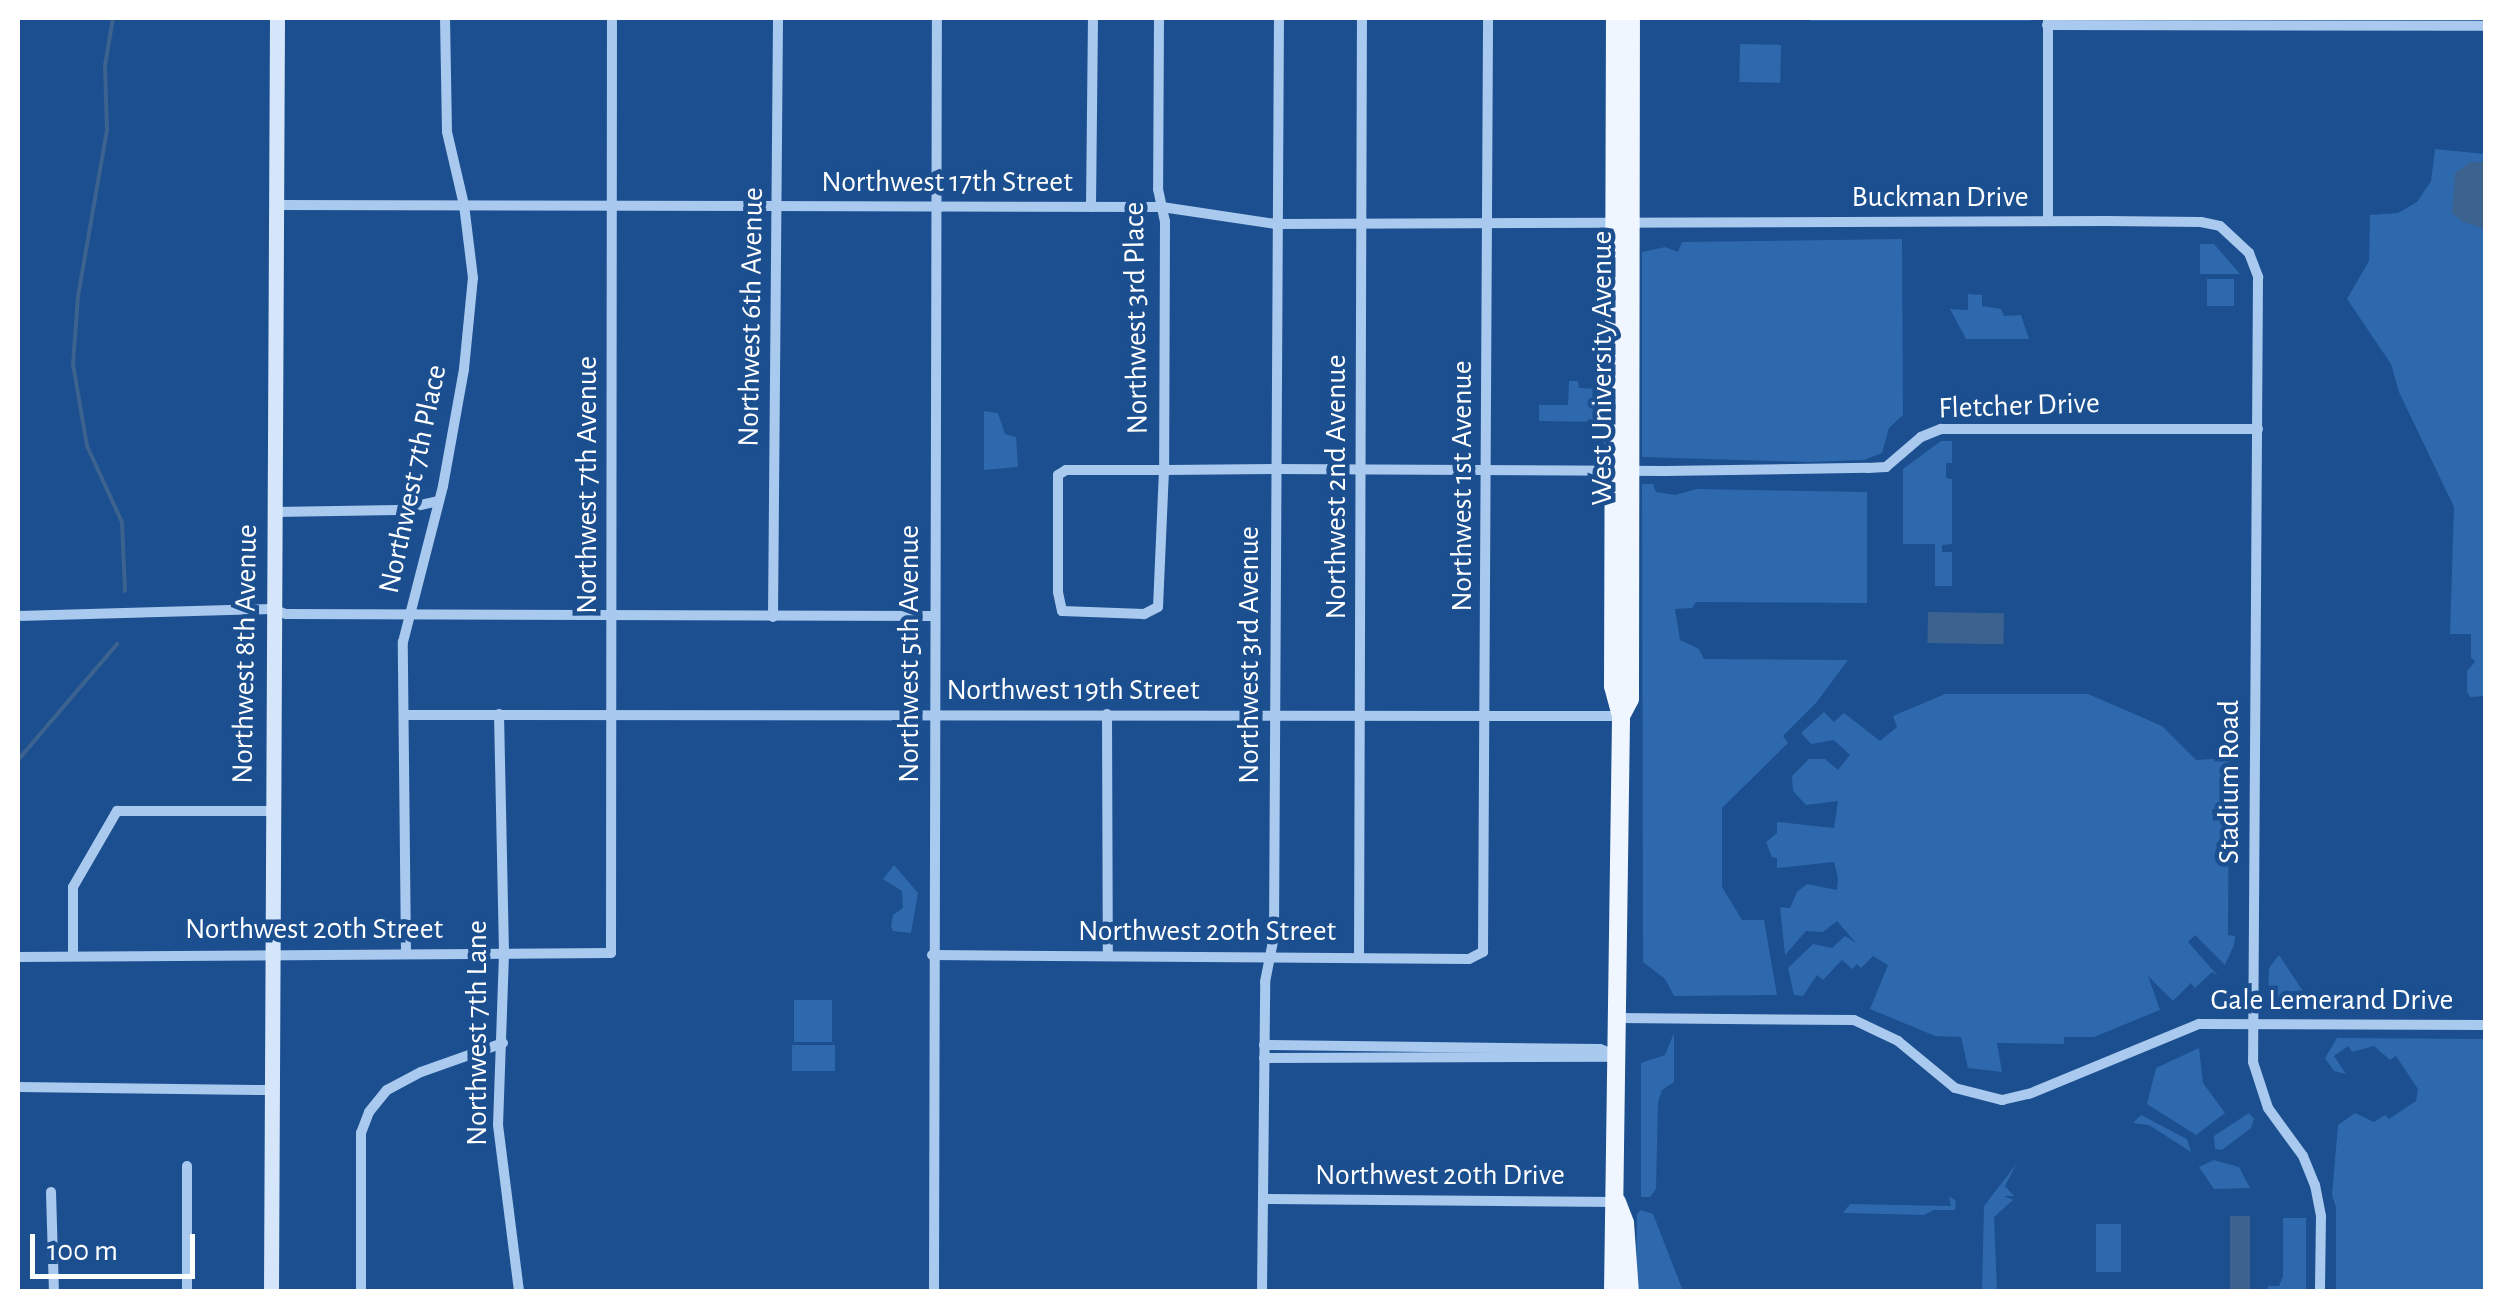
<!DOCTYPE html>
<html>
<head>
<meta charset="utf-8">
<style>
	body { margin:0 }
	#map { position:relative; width:2503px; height:1309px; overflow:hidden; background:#1b4f8f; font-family:"Alegreya Sans",sans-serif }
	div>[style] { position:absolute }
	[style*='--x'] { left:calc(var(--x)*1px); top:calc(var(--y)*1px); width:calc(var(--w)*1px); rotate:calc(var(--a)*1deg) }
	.green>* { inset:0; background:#2e69ad; transform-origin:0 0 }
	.water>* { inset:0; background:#3c6290; transform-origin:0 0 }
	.stream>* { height:4px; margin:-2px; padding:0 2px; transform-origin:2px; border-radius:2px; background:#3c6290 }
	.street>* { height:10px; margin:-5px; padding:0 5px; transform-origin:5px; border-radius:5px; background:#a9c9ee }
	.secondary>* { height:15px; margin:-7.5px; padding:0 7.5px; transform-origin:7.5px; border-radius:7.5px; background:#d6e6fa }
	.primary>* { height:18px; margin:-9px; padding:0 9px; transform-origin:9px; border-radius:9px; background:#f0f6ff }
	span { translate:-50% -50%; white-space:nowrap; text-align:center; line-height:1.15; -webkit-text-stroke:9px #1b4f8f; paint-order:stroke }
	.street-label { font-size:30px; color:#fff }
	.frame { position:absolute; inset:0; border:20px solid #fff; pointer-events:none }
	.scale { position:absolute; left:30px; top:1234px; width:165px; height:45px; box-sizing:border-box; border:5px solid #fff; border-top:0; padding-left:12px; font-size:30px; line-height:35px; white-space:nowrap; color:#fff; -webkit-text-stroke:8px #1b4f8f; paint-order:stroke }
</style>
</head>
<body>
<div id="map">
	<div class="green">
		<div style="left:1810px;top:18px;width:221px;height:3px"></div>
		<div style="left:1740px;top:44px;width:41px;height:38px;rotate:1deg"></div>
		<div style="clip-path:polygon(2435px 149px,2485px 154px,2485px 696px,2470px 697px,2467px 691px,2467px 671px,2475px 662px,2471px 657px,2471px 634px,2450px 634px,2454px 507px,2399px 392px,2391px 364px,2347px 299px,2369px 261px,2370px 215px,2398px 213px,2417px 202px,2431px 181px)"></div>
		<div style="clip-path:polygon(1902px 239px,1903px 415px,1889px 428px,1882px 453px,1864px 460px,1809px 462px,1642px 457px,1642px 252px,1665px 247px,1678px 252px,1682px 242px)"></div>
		<div style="clip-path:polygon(2200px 244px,2214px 244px,2240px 274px,2200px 274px)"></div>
		<div style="left:2207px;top:279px;width:27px;height:27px"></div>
		<div style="clip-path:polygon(1968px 294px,1982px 295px,1982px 306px,2001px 309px,2004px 316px,2021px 315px,2029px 339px,1966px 339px,1950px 309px,1968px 310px)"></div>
		<div style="clip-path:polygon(1569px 381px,1578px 381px,1579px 388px,1601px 389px,1600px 422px,1539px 421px,1539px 405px,1568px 405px)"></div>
		<div style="clip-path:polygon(984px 411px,998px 413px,1005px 434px,1016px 437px,1018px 467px,984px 470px)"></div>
		<div style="clip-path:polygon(1941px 441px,1952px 441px,1952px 463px,1946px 463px,1946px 478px,1952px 479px,1952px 544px,1942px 545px,1942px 552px,1952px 552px,1952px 586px,1935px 586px,1935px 544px,1903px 544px,1903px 469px)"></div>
		<div style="clip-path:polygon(1642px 484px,1653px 484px,1656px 492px,1675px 495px,1697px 489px,1867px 492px,1867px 603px,1696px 602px,1692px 608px,1675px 609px,1680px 640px,1699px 649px,1704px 659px,1848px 660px,1816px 703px,1783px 736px,1788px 743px,1722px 808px,1722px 887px,1742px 920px,1764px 920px,1777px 995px,1674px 996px,1665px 979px,1643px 962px)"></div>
		<div style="clip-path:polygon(1945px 694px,2088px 694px,2162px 726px,2196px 760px,2229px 758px,2228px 935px,2235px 936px,2234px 945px,2225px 965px,2195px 935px,2188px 942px,2218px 976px,2212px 972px,2195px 988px,2191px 983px,2173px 1001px,2148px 976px,2160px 1010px,2094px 1037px,2064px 1037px,2064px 1044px,1997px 1043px,2002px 1072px,1968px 1068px,1961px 1037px,1935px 1036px,1870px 1009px,1888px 965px,1873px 956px,1861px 968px,1857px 964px,1852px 969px,1842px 960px,1823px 980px,1817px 975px,1803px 996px,1794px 995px,1788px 968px,1813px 944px,1832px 948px,1845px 936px,1856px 943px,1837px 921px,1823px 932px,1806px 931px,1785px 955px,1780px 907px,1790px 908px,1797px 892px,1807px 884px,1837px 890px,1838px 878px,1834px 862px,1777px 868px,1777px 858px,1772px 857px,1766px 842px,1777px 833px,1777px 822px,1834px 828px,1838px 801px,1806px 805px,1793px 791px,1792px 776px,1809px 759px,1825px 759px,1838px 770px,1850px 755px,1834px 740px,1811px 744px,1801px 733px,1824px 712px,1834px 722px,1844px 713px,1880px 741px,1897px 727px,1893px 716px)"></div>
		<div style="clip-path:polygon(894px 865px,918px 893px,911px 933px,893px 931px,891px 926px,893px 915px,903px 908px,902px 891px,883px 879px)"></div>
		<div style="clip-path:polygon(2279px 955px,2312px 1005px,2268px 1001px,2269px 968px)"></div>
		<div style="left:794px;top:1000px;width:38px;height:42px"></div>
		<div style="clip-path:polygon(1674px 1033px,1674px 1082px,1662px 1090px,1658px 1102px,1656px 1189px,1650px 1197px,1641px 1197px,1641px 1063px,1665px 1055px)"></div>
		<div style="clip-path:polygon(2337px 1038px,2485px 1039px,2485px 1291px,2336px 1291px,2336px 1207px,2332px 1195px,2338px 1125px,2355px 1113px,2374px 1122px,2385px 1115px,2389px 1119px,2416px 1101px,2418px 1089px,2396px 1056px,2390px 1060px,2374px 1046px,2352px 1052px,2348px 1046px,2334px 1056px,2346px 1074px,2334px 1071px,2325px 1058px)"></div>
		<div style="left:792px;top:1045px;width:43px;height:26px"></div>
		<div style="clip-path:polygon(2199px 1048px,2203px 1083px,2225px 1113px,2196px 1135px,2147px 1104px,2156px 1068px)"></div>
		<div style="clip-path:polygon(2249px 1113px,2254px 1119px,2251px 1128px,2222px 1150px,2215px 1149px,2214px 1136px)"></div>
		<div style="clip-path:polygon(2141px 1115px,2187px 1139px,2191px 1152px,2149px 1125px,2133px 1123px)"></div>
		<div style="clip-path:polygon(2214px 1160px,2239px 1167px,2250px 1188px,2214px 1189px,2199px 1167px)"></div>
		<div style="clip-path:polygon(2017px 1163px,2005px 1186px,2014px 1196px,2004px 1196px,2013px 1200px,1994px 1217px,1997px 1291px,1982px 1291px,1984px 1206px)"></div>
		<div style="clip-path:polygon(1949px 1196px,1956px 1201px,1955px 1210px,1934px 1210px,1924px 1215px,1843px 1213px,1850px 1204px,1951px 1206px)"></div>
		<div style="clip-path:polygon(1641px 1210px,1653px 1214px,1683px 1291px,1636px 1292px,1637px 1214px)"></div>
		<div style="clip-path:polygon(2283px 1218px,2306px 1218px,2306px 1291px,2268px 1291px,2268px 1286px,2279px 1286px,2283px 1276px)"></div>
		<div style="left:2096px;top:1224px;width:25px;height:48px"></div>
	</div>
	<div class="water">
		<div style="clip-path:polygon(2470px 162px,2485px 162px,2485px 229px,2463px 222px,2452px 213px,2455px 173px)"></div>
		<div style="left:1928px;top:612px;width:76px;height:31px;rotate:1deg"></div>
		<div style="left:2230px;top:1216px;width:20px;height:75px"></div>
	</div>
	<div class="stream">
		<div style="--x:113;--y:18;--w:49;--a:99.5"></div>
		<div style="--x:105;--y:66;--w:64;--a:88.2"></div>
		<div style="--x:107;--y:130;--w:169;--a:99.9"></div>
		<div style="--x:78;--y:296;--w:68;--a:94.2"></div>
		<div style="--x:73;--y:364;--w:83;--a:80.3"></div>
		<div style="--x:87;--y:446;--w:84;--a:65.3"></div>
		<div style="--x:122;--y:522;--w:69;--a:87.5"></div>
		<div style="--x:18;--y:760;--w:153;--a:-49.5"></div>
	</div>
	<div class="street">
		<div style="--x:1159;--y:18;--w:171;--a:90.3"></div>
		<div style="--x:1158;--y:189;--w:33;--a:78"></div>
		<div style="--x:1165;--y:221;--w:249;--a:90.2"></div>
		<div style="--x:1164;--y:470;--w:137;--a:92.5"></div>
		<div style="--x:1158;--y:607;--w:16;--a:153"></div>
		<div style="--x:1144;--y:614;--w:82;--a:-177.9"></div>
		<div style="--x:1062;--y:611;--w:19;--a:-102"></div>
		<div style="--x:1058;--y:592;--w:117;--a:-90"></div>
		<div style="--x:1058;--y:475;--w:9;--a:-32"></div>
		<div style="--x:1066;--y:470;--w:98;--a:0"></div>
		<div style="--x:1164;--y:470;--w:111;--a:-0.5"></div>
		<div style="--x:1275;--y:469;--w:391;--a:0.3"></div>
		<div style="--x:1666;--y:471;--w:202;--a:-0.9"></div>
		<div style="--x:1868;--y:468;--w:18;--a:-3"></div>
		<div style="--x:1886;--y:467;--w:46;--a:-40.6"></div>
		<div style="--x:1921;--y:437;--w:22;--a:-22"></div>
		<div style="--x:1941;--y:429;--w:317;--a:0"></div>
		<div style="--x:2048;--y:18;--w:203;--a:90"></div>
		<div style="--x:2047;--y:25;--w:439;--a:0.1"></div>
		<div style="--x:276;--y:205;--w:886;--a:0.13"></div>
		<div style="--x:1162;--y:207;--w:115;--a:8.5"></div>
		<div style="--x:1276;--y:224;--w:831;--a:-0.21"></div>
		<div style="--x:2107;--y:221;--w:94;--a:0.6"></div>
		<div style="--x:2201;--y:222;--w:19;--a:12"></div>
		<div style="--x:2220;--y:226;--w:40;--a:43"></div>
		<div style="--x:2249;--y:253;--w:26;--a:69"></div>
		<div style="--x:2258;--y:277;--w:785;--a:90.36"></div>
		<div style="--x:2253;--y:1062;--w:48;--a:71.9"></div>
		<div style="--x:2268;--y:1108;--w:59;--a:53.9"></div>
		<div style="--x:2303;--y:1156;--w:31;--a:68"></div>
		<div style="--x:2315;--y:1185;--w:32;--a:79"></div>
		<div style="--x:2321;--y:1216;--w:76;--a:90.8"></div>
		<div style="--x:1091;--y:207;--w:189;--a:-89.4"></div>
		<div style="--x:274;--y:512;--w:124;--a:-0.9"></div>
		<div style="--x:398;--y:510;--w:42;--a:-12.4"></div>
		<div style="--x:18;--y:616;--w:254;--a:-1.6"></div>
		<div style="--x:272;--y:609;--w:15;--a:20"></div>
		<div style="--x:286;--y:614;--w:648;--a:0.18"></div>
		<div style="--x:773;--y:617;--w:599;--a:-89.52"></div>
		<div style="--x:499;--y:714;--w:240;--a:88.8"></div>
		<div style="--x:504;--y:954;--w:171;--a:92"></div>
		<div style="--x:498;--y:1125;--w:168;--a:82.8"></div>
		<div style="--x:1107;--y:714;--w:241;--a:89.8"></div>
		<div style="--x:406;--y:715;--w:1215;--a:0.05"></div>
		<div style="--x:406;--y:954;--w:312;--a:-90.6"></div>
		<div style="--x:403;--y:642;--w:161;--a:-75.6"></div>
		<div style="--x:443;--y:486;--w:119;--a:-79.8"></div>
		<div style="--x:464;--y:369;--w:91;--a:-84.4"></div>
		<div style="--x:473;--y:278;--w:74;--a:-97"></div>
		<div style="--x:464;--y:205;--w:75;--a:-103.1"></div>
		<div style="--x:447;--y:132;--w:114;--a:-91"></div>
		<div style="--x:73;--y:955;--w:68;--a:-90"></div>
		<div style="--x:73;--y:887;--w:88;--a:-59.9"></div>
		<div style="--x:117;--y:811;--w:155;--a:0"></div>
		<div style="--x:932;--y:955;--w:537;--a:0.43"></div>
		<div style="--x:1469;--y:959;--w:16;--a:-27"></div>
		<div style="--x:1483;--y:952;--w:934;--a:-89.69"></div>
		<div style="--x:18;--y:957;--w:593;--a:-0.39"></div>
		<div style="--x:611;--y:953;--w:935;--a:-89.94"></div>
		<div style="--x:1359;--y:957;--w:939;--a:-89.82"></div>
		<div style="--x:1618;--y:1018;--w:236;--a:0.5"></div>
		<div style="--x:1854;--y:1020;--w:49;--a:25.5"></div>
		<div style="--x:1898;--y:1041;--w:74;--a:39.5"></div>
		<div style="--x:1955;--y:1088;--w:49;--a:14.3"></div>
		<div style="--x:2002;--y:1100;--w:28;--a:-13"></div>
		<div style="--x:2029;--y:1094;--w:184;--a:-22.4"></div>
		<div style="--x:2199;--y:1024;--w:287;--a:0.2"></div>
		<div style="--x:1264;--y:1045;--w:336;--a:0.7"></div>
		<div style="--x:1600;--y:1049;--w:18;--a:22"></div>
		<div style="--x:1264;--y:1058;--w:354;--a:-0.2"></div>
		<div style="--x:18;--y:1087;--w:254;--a:0.7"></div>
		<div style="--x:51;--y:1192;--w:100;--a:88.3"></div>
		<div style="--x:1263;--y:1199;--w:353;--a:0.5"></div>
		<div style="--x:187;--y:1292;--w:126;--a:-90"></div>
		<div style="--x:361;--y:1292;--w:159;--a:-90"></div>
		<div style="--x:361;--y:1133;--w:22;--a:-69"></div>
		<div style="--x:369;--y:1112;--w:28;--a:-51"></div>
		<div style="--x:387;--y:1090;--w:38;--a:-28"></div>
		<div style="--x:421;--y:1072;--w:87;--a:-19.5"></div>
		<div style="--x:934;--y:1292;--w:1274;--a:-89.87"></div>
		<div style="--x:1262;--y:1292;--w:310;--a:-89.4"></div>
		<div style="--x:1265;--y:982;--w:47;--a:-78.9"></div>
		<div style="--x:1274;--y:936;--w:918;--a:-89.69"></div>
	</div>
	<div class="secondary">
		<div style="--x:271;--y:1292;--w:1274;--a:-89.73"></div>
	</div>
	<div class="primary">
		<div style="--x:1621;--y:716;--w:19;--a:-62"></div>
		<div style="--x:1630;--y:699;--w:681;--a:-89.92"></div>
		<div style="--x:1617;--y:1202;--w:22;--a:69"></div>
		<div style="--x:1625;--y:1223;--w:69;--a:85.9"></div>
		<div style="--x:1613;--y:1292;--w:576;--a:-89.2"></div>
		<div style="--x:1621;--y:716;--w:31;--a:-105"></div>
		<div style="--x:1613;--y:686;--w:668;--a:-89.83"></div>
	</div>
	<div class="street-label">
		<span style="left:947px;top:182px">Northwest 17th Street</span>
		<span style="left:1940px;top:197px">Buckman Drive</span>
		<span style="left:751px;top:317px;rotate:-89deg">Northwest 6th Avenue</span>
		<span style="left:1136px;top:318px;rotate:-91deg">Northwest 3rd Place</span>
		<span style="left:1602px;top:368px;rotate:-90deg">West University Avenue</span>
		<span style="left:2019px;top:406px;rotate:-2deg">Fletcher Drive</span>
		<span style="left:413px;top:479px;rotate:-78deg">Northwest 7th Place</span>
		<span style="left:587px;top:485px;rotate:-90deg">Northwest 7th Avenue</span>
		<span style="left:1462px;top:486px;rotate:-90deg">Northwest 1st Avenue</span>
		<span style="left:1336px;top:487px;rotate:-90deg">Northwest 2nd Avenue</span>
		<span style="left:245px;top:654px;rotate:-89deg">Northwest 8th Avenue</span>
		<span style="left:909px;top:654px;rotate:-90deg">Northwest 5th Avenue</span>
		<span style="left:1249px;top:655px;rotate:-90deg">Northwest 3rd Avenue</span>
		<span style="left:1073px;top:690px">Northwest 19th Street</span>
		<span style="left:2229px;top:782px;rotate:-90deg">Stadium Road</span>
		<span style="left:314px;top:929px">Northwest 20th Street</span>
		<span style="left:1207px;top:931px">Northwest 20th Street</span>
		<span style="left:2332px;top:1000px">Gale Lemerand Drive</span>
		<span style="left:477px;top:1033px;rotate:-90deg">Northwest 7th Lane</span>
		<span style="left:1440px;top:1175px">Northwest 20th Drive</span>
	</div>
	<div class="frame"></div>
	<div class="scale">100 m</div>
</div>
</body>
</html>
